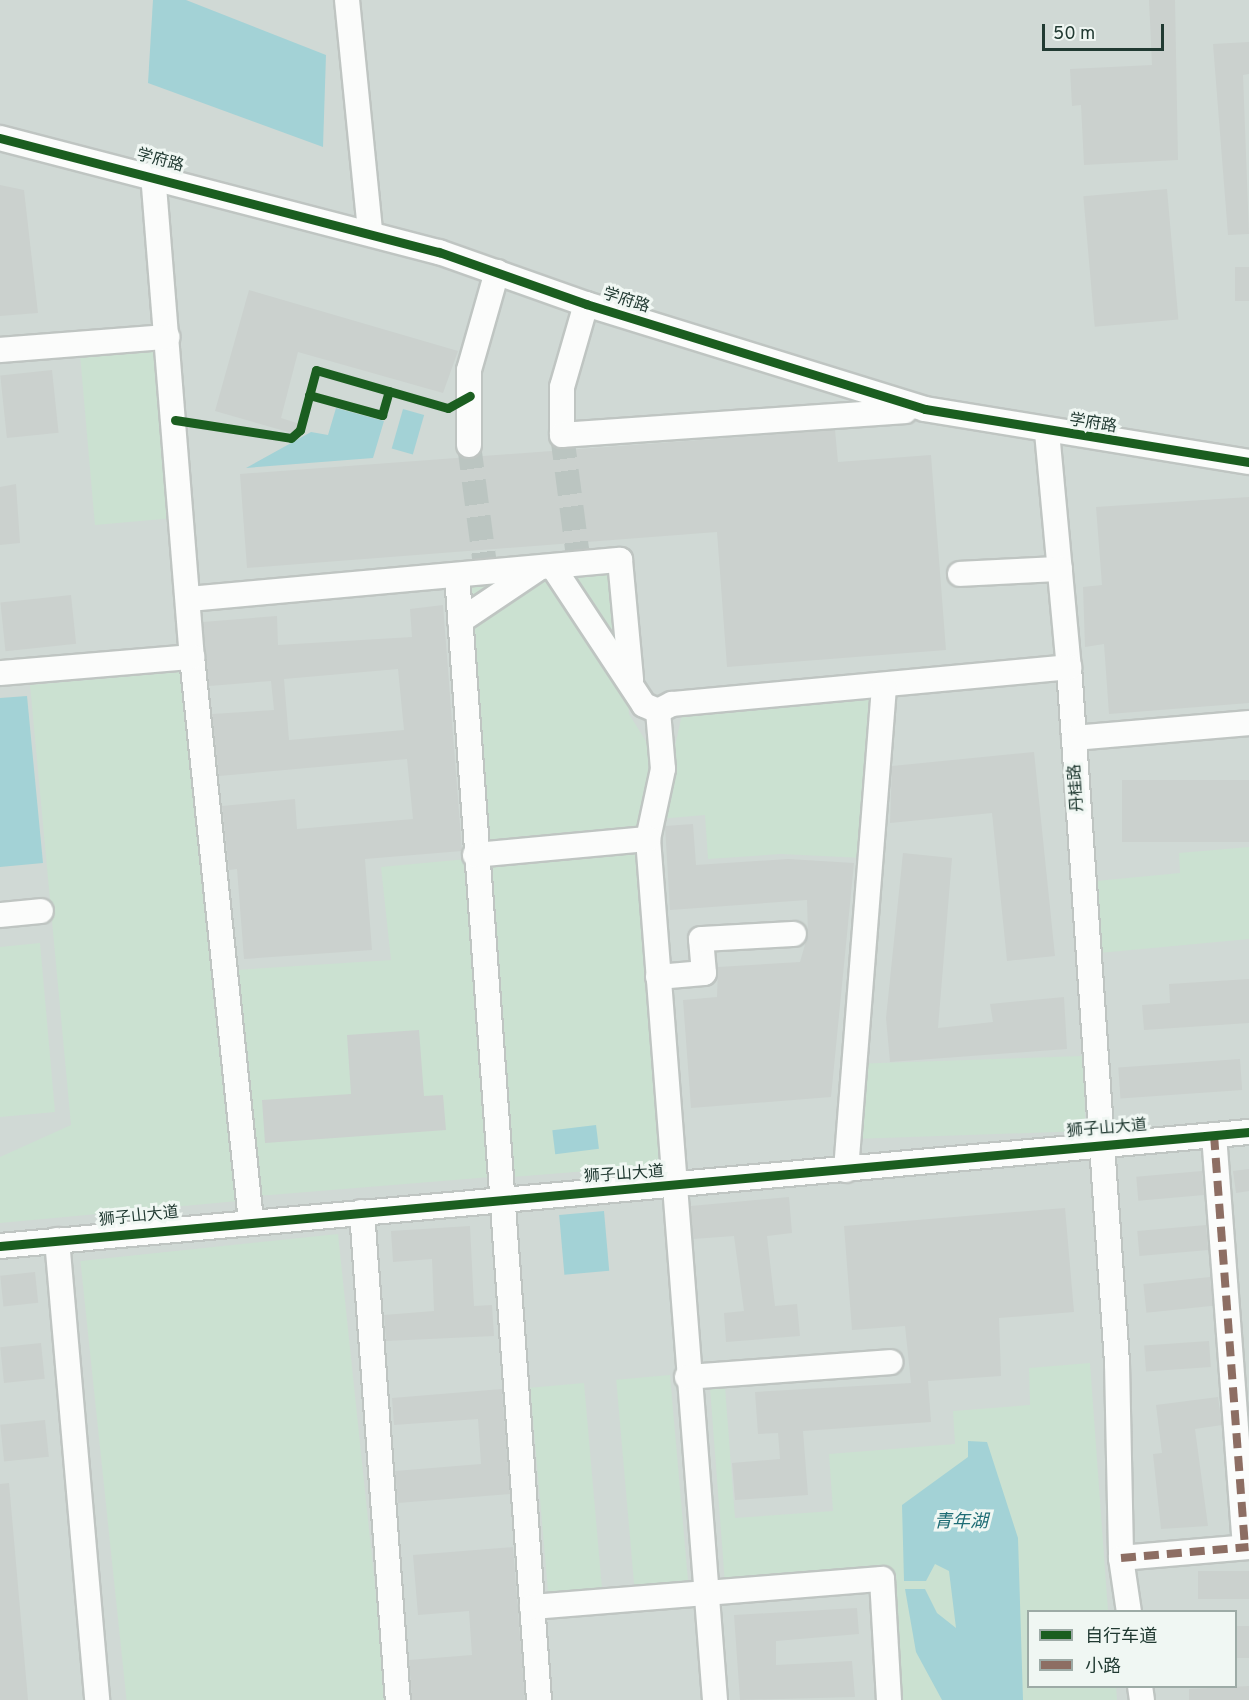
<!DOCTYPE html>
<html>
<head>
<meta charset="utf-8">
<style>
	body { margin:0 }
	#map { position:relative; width:1249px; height:1700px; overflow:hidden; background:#e2e8e5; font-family:Overpass,"Noto Sans SC",sans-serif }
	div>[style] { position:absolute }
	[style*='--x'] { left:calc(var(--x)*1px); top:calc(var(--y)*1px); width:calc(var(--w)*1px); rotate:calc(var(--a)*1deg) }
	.built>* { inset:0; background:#d0d9d5 }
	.green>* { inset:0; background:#cbe1d1; transform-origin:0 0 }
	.water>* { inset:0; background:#a3d2d6; transform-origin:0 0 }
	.building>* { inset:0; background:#cbd1ce; transform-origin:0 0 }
	.minor-tunnel>* { height:24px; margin-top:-12px; transform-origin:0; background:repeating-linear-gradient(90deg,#bbc5c1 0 24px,transparent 0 36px) }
	.roads { filter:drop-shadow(2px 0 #bfc5c2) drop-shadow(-2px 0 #bfc5c2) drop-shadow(0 2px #bfc5c2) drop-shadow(0 -2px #bfc5c2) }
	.minor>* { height:24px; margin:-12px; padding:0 12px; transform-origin:12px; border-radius:12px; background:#fbfcfb }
	.quiet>* { height:8px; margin-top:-4px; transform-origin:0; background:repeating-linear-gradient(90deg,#8d6e63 0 15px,transparent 0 23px) }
	.cycleway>* { height:9px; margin:-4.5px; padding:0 4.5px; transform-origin:4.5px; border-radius:4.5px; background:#1b5e20 }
	span { translate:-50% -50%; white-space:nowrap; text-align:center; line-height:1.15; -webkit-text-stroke:6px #f0f7f3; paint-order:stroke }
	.street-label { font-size:16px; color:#213a32 }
	.water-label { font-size:18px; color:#1d6c74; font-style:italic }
	.legend { position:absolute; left:1027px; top:1610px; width:210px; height:78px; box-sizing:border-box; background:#f0f7f3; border:2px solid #9daba6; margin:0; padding:8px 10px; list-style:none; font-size:18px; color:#213a32 }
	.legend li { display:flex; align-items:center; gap:12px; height:30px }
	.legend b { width:30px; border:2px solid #9daba6 }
	.scale { position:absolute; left:1042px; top:24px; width:122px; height:27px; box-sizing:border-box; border:3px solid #213a32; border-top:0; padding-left:8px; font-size:18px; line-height:21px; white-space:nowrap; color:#213a32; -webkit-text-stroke:4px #f0f7f3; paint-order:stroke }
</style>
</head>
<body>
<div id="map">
	<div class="built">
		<div style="clip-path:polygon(evenodd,0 0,1249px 0,1249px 1700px,0 1700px,0 0,1028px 1612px,1236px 1612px,1236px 1686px,1028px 1686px,1028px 1612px)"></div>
	</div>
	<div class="green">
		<div style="left:157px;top:351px;width:168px;height:77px;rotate:85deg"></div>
		<div style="clip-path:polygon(615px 568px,629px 714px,657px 759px,664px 1165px,512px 1177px,463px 582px)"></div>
		<div style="clip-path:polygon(189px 671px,238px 1201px,0 1223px,0 1157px,71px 1125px,30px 685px)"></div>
		<div style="clip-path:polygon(878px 691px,864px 858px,781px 854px,708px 859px,705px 815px,659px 819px,684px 705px)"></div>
		<div style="clip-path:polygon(1249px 847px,1249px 939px,1099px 953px,1096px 881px,1180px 873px,1179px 853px)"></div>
		<div style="clip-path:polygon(467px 859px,491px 1177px,258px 1196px,235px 970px,391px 960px,381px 867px)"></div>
		<div style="clip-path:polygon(40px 943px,55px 1112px,0 1117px,0 947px)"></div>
		<div style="left:1083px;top:1056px;width:75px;height:225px;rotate:88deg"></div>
		<div style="left:338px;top:1234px;width:468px;height:259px;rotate:84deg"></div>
		<div style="clip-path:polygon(1090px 1363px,1108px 1611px,1028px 1612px,1028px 1686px,1116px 1687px,1117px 1700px,896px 1700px,889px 1571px,725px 1584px,710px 1388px,725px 1387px,735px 1518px,833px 1511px,829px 1454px,955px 1444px,953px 1411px,1030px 1405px,1029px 1368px)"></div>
		<div style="left:670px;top:1375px;width:210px;height:54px;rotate:85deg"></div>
		<div style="left:584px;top:1383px;width:210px;height:54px;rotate:85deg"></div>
	</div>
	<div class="water">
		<div style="clip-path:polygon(153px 0,186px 0,326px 55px,323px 147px,148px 83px)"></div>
		<div style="clip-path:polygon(336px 408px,384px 421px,373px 458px,246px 468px,311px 432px,328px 435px)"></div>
		<div style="left:403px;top:409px;width:22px;height:41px;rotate:16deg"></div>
		<div style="clip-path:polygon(27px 696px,43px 863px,0 867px,0 698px)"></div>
		<div style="left:596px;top:1125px;width:24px;height:44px;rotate:83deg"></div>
		<div style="left:604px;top:1211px;width:60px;height:45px;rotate:85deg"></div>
		<div style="clip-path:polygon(968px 1441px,987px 1442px,1018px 1538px,1023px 1700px,942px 1700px,916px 1652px,905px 1589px,925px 1589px,937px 1613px,956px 1628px,949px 1571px,935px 1564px,926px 1581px,904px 1581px,902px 1505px,968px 1457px)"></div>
	</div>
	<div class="building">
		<div style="clip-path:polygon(1149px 0,1175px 0,1178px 160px,1084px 165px,1081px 105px,1072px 106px,1070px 69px,1152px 65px)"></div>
		<div style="clip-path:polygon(1249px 42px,1249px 74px,1243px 75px,1249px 234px,1228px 235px,1213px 44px)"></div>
		<div style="clip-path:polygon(0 185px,24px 190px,38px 313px,0 316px)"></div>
		<div style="left:1167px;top:189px;width:131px;height:84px;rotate:85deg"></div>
		<div style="left:1249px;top:267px;width:34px;height:14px;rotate:90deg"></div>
		<div style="clip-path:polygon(249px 290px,458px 351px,443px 393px,298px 352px,281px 418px,306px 426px,302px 436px,215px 411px)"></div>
		<div style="left:52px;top:370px;width:63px;height:52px;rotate:84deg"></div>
		<div style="clip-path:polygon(835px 430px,838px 462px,931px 455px,946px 650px,727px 667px,717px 532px,247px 568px,240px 474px)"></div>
		<div style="clip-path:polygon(16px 484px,20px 543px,0 545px,0 487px)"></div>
		<div style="clip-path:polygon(1249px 497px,1249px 703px,1109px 714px,1104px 644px,1085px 647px,1083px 587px,1102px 585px,1096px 507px)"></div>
		<div style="left:71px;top:595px;width:49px;height:71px;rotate:84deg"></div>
		<div style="clip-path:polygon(evenodd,443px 605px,462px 851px,365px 859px,372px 950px,244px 959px,237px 869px,229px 870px,222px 806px,295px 799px,297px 829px,413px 819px,407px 759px,219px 776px,212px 714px,274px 710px,271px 681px,209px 686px,203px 622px,277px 616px,278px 645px,412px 637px,410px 609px,443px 605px,398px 669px,404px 730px,289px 740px,284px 679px,398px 669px)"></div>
		<div style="clip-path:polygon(1034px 752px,1055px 956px,1007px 961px,992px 813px,890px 823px,892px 766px)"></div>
		<div style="left:1249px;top:780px;width:62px;height:127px;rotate:90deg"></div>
		<div style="clip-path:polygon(693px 824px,696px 865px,788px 859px,854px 863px,831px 1097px,691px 1108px,683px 1000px,717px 997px,718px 967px,800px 962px,808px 934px,807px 900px,670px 910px,665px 826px)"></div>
		<div style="clip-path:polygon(903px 853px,952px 858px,938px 1028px,993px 1022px,990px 1004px,1064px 997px,1067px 1049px,890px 1062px,886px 1018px)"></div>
		<div style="clip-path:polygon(1249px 979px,1249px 1023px,1144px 1030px,1142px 1005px,1170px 1003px,1169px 984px)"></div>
		<div style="clip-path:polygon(419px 1030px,424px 1096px,443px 1095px,446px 1130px,265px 1143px,262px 1100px,351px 1094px,347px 1035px)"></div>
		<div style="left:1240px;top:1059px;width:31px;height:122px;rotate:86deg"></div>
		<div style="clip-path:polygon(1249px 1169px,1249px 1191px,1236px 1193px,1233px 1171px)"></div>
		<div style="left:1202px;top:1171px;width:24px;height:66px;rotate:85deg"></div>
		<div style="clip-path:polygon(789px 1197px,792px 1233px,767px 1236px,775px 1306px,797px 1304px,800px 1336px,726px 1342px,724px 1313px,744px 1311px,734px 1236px,693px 1239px,691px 1206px)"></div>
		<div style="clip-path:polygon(1065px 1208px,1074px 1312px,999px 1318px,1001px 1376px,928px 1381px,931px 1422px,803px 1431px,808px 1495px,735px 1500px,732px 1463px,780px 1459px,778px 1433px,758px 1434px,755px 1392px,911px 1383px,905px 1326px,852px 1330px,844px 1226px)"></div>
		<div style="left:1206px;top:1225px;width:25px;height:69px;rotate:85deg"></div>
		<div style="clip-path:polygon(470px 1226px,474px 1306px,492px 1305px,494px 1336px,386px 1341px,384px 1315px,434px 1311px,432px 1259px,393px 1262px,391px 1231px)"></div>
		<div style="left:35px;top:1272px;width:31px;height:35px;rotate:84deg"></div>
		<div style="left:1210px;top:1277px;width:29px;height:67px;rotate:84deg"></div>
		<div style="left:1209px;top:1341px;width:26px;height:65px;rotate:86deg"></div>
		<div style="left:41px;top:1343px;width:36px;height:41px;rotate:84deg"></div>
		<div style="clip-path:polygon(502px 1389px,510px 1494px,398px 1503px,395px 1471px,481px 1464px,478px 1419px,394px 1425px,392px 1398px)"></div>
		<div style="clip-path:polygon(1218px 1397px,1222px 1425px,1195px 1429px,1208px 1526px,1161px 1529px,1153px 1454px,1162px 1453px,1156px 1405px)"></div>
		<div style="left:45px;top:1420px;width:37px;height:45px;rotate:84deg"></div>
		<div style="clip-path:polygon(9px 1483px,28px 1700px,0 1700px,0 1484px)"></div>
		<div style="clip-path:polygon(513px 1547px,525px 1700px,412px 1700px,409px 1660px,472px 1655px,469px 1611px,418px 1615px,413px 1555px)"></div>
		<div style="left:1249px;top:1571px;width:28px;height:51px;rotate:90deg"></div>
		<div style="clip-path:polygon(857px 1608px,859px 1634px,776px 1641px,776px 1665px,852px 1661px,855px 1697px,740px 1700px,734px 1615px)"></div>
		<div style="left:1236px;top:1626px;width:13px;height:32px"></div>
		<div style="clip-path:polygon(1249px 1686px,1249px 1700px,1189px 1700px,1189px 1689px)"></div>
	</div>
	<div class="minor-tunnel">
		<div style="--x:562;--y:435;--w:130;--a:82.5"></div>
		<div style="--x:469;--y:445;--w:128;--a:82.4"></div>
	</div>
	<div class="roads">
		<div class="minor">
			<div style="--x:347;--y:0;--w:233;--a:84.3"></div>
			<div style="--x:0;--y:138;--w:454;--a:14.6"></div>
			<div style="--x:439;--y:252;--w:156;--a:19.5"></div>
			<div style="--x:586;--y:304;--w:355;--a:17.2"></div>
			<div style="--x:925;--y:409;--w:328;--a:9.3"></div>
			<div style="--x:153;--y:174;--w:485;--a:85.4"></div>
			<div style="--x:192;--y:657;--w:567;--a:84.03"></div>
			<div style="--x:586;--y:304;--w:86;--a:106.1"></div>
			<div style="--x:562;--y:387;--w:48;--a:90"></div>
			<div style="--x:562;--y:435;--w:344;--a:-4"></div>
			<div style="--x:0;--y:350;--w:168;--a:-4.5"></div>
			<div style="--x:1047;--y:432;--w:236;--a:84.7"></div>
			<div style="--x:1069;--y:667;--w:698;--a:86.05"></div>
			<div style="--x:1117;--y:1363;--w:195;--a:88.8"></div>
			<div style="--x:1121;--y:1558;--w:55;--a:81.6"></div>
			<div style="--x:469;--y:445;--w:75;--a:-90"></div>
			<div style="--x:469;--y:370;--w:102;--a:-74.1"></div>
			<div style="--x:553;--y:567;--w:165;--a:56.6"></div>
			<div style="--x:644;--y:705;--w:15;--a:23"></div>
			<div style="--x:658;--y:711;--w:16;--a:-27"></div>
			<div style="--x:672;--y:704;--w:399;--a:-5.3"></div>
			<div style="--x:960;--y:574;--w:100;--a:-2.9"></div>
			<div style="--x:457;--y:575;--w:1128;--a:85.83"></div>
			<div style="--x:189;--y:599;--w:433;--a:-5.2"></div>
			<div style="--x:620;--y:560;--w:120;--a:84.7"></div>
			<div style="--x:460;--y:621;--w:92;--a:-33.9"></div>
			<div style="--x:0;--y:673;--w:193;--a:-4.8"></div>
			<div style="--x:658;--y:711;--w:58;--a:85.1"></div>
			<div style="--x:663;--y:769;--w:72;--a:102.1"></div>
			<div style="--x:648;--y:839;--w:864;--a:85.55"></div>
			<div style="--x:1074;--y:738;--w:176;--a:-4.9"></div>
			<div style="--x:475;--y:855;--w:174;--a:-5.3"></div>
			<div style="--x:0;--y:915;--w:41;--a:-5.6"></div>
			<div style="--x:658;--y:977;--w:46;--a:-5"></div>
			<div style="--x:704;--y:973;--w:34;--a:-95"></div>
			<div style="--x:701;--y:939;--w:93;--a:-3.1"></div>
			<div style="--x:1214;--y:1135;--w:413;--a:85.7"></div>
			<div style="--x:846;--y:1170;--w:486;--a:-85.5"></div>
			<div style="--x:362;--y:1212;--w:489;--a:85.8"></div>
			<div style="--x:57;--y:1240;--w:462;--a:85"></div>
			<div style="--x:0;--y:1246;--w:1254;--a:-5.22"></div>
			<div style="--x:687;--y:1377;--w:204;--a:-4.2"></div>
			<div style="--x:1121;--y:1558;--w:128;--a:-4.9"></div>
			<div style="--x:532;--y:1607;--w:351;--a:-4.6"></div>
			<div style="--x:882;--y:1579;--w:121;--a:86.7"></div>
			<div style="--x:1140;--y:1686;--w:14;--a:82"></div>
		</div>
	</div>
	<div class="quiet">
		<div style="--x:1214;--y:1135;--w:413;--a:85.7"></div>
		<div style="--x:1121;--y:1558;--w:128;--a:-4.9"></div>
	</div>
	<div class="cycleway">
		<div style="--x:0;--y:138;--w:454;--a:14.6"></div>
		<div style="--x:439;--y:252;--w:156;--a:19.5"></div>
		<div style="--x:586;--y:304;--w:355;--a:17.2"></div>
		<div style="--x:925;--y:409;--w:328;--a:9.3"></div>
		<div style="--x:309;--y:395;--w:76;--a:15.3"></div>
		<div style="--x:382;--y:415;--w:25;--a:-74"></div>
		<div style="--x:175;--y:420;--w:117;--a:8.8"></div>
		<div style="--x:291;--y:438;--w:12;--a:-42"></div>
		<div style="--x:300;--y:430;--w:62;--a:-75.1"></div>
		<div style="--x:316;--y:370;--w:137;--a:16.1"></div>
		<div style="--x:448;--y:408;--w:25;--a:-29"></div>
		<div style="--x:0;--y:1246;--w:1254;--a:-5.22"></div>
	</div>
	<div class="street-label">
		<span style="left:160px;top:161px;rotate:15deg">学府路</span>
		<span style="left:626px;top:301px;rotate:18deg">学府路</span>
		<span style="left:1093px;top:424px;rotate:9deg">学府路</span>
		<span style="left:1077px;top:788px;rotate:-94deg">丹桂路</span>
		<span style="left:1107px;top:1129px;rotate:-5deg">狮子山大道</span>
		<span style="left:624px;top:1175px;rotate:-4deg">狮子山大道</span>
		<span style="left:139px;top:1217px;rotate:-6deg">狮子山大道</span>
	</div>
	<div class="water-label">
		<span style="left:961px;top:1523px">青年湖</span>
	</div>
	<ul class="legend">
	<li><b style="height:8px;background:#1b5e20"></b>自行车道</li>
	<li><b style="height:8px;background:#8d6e63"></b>小路</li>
	</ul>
	<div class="scale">50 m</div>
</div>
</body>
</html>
